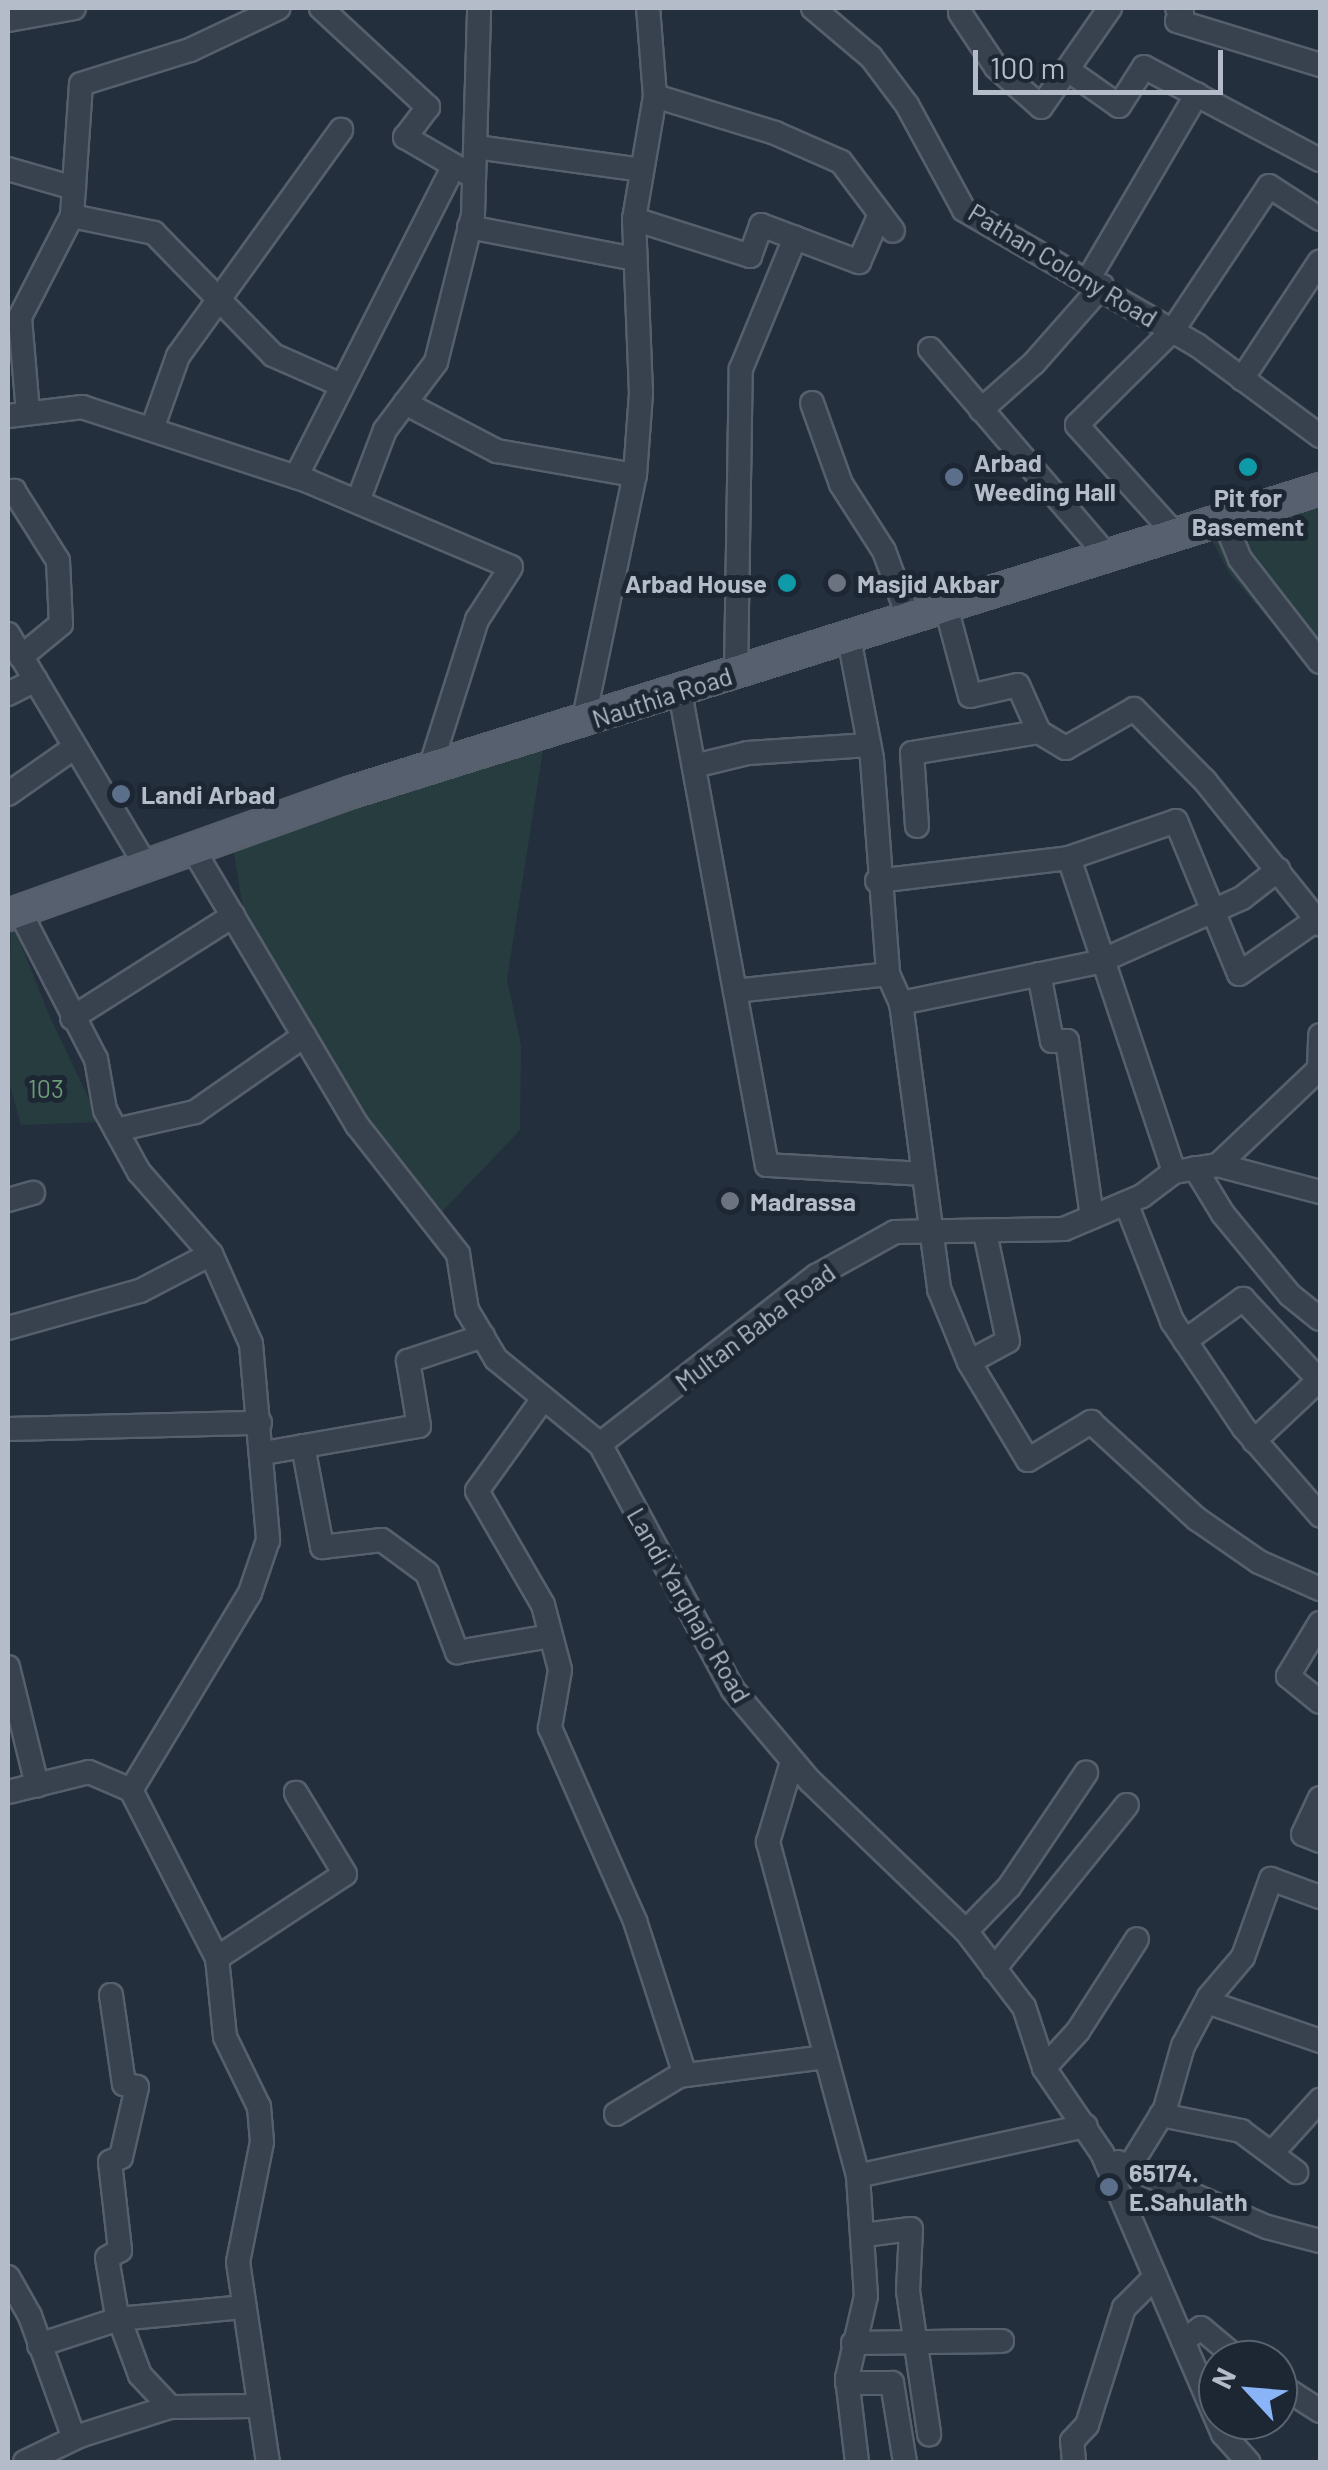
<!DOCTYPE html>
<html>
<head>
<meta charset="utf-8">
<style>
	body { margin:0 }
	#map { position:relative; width:1328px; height:2470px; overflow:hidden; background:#242f3e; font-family:Barlow,sans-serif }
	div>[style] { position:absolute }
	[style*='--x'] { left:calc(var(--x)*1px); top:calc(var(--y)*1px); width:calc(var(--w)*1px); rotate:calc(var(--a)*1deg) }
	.green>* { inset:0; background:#263c3f }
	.roads { filter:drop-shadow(2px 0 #565f6c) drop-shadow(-2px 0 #565f6c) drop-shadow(0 2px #565f6c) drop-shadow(0 -2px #565f6c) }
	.minor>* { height:22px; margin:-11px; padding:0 11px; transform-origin:11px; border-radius:11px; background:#38414e }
	.major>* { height:30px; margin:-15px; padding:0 15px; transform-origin:15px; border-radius:15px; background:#56606e }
	.dots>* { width:28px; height:28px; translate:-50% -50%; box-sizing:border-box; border:5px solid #1d2633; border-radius:50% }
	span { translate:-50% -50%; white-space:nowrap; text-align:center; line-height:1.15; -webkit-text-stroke:10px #1d2633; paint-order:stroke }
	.street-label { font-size:25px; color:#b4bcc9 }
	.poi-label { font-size:25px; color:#b4bcc9; font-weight:700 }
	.left { translate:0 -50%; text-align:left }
	.right { translate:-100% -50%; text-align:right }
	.park-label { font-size:25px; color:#6b9a76 }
	.frame { position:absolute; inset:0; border:10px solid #b4bcc9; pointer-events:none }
	.north { position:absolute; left:1198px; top:2340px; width:100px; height:100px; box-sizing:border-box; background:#1d2633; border:2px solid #59626f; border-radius:50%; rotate:296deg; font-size:28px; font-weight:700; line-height:40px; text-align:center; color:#b4bcc9 }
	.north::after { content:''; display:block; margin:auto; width:35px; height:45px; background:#8ab4f8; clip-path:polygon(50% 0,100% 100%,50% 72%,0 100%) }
	.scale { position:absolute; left:973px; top:50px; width:250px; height:45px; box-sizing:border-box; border:5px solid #b4bcc9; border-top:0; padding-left:12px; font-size:30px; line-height:35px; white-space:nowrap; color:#b4bcc9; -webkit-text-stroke:8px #1d2633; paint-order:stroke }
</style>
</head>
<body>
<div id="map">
	<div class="green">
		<div style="clip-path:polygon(1320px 496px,1320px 653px,1307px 664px,1229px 573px,1208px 532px)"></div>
		<div style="clip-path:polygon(544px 744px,507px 979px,521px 1045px,520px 1130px,438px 1216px,355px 1110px,245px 921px,233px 847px)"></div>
		<div style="clip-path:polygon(11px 919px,49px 1015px,100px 1122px,21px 1125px,8px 1078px)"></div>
	</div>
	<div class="roads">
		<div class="minor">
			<div style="--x:321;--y:8;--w:146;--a:42.8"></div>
			<div style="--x:428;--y:107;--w:38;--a:127"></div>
			<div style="--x:405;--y:137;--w:72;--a:30.1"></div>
			<div style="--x:813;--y:8;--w:76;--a:40.2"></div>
			<div style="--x:871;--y:57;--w:60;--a:53.1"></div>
			<div style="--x:907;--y:105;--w:119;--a:61.5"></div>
			<div style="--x:964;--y:210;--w:269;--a:30.1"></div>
			<div style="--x:1197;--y:345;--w:153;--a:36.5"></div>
			<div style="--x:1177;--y:8;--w:6;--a:31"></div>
			<div style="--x:1182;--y:11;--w:11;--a:117"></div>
			<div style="--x:1177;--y:21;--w:150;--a:17.1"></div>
			<div style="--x:960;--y:13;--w:65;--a:56.3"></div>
			<div style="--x:996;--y:67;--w:60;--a:41.6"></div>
			<div style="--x:1041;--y:107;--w:121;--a:-55.1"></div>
			<div style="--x:8;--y:20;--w:67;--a:-10.3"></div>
			<div style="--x:1068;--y:70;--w:62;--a:35.2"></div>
			<div style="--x:1119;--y:106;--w:46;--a:-57.3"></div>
			<div style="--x:1144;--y:67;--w:199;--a:27.9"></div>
			<div style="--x:655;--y:96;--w:126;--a:17.1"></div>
			<div style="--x:775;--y:133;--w:72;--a:23.7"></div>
			<div style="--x:841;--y:162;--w:86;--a:53"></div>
			<div style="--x:476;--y:147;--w:167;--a:7.9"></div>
			<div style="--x:8;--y:169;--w:69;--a:16.1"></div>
			<div style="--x:72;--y:216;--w:84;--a:11.7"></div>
			<div style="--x:154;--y:233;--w:170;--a:45.7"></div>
			<div style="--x:273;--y:355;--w:74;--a:23.8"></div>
			<div style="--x:634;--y:219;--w:122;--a:17.7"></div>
			<div style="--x:750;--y:256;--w:33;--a:-70"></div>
			<div style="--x:761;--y:225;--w:105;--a:20.7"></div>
			<div style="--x:859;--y:262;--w:52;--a:-66.4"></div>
			<div style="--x:469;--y:227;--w:169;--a:10.9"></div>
			<div style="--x:1089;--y:278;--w:213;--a:-59.6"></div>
			<div style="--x:930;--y:349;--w:274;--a:49.4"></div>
			<div style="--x:1242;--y:379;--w:141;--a:-56.5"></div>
			<div style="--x:405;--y:403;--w:104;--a:27.6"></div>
			<div style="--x:497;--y:451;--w:140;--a:9.9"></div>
			<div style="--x:812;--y:403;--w:86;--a:70.3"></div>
			<div style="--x:841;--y:484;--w:80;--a:57.3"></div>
			<div style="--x:884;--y:551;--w:72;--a:69.8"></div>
			<div style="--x:981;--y:410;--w:71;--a:-41.6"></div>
			<div style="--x:1034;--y:363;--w:103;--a:-48.6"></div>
			<div style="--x:28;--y:413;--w:96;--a:-94.8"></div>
			<div style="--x:20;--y:317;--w:114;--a:-62.8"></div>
			<div style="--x:72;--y:216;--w:132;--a:-86.1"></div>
			<div style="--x:81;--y:84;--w:114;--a:-17.3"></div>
			<div style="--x:190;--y:50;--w:98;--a:-25.3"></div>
			<div style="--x:8;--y:416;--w:75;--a:-6.9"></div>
			<div style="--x:82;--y:407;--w:238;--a:18.1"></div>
			<div style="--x:308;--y:481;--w:220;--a:23"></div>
			<div style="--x:511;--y:567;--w:63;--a:122.7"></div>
			<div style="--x:477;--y:620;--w:155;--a:107.6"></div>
			<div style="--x:152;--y:429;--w:77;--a:-70.4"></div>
			<div style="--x:178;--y:356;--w:279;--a:-54.2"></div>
			<div style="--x:296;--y:477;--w:349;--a:-63.1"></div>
			<div style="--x:8;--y:494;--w:7;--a:-27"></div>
			<div style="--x:14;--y:491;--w:83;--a:57.8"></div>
			<div style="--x:58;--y:561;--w:63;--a:87.3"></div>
			<div style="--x:61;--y:624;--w:52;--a:140.5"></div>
			<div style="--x:358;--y:501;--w:76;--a:-69.2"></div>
			<div style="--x:385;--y:430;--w:85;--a:-53.1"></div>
			<div style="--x:436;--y:362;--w:152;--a:-75.9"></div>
			<div style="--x:473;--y:215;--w:207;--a:-88.3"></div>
			<div style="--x:1224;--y:520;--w:42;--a:67.7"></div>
			<div style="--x:1240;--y:559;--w:130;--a:52.2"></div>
			<div style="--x:1176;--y:535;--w:148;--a:-132"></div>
			<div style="--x:1077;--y:425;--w:135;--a:-44.7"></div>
			<div style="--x:1173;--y:330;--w:173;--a:-56.3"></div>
			<div style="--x:1269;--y:186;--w:61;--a:32.9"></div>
			<div style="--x:946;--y:607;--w:92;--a:74.9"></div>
			<div style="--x:970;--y:696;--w:49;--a:-12.9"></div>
			<div style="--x:1018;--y:685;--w:51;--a:65.9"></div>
			<div style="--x:1039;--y:732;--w:31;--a:31"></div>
			<div style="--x:1066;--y:748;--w:78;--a:-29.8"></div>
			<div style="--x:1134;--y:709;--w:101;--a:45.4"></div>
			<div style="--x:1205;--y:781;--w:184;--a:51.2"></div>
			<div style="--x:8;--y:634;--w:265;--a:59.2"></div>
			<div style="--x:849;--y:638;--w:123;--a:79.2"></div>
			<div style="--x:872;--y:759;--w:216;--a:85.7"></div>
			<div style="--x:888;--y:974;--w:32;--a:66"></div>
			<div style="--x:901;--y:1003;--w:289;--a:82.4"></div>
			<div style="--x:939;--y:1289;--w:79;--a:67.7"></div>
			<div style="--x:969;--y:1362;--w:114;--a:59"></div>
			<div style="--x:1028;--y:1460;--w:74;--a:-31.1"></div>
			<div style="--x:1091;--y:1422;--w:144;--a:42.5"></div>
			<div style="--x:1197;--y:1519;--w:75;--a:34.7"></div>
			<div style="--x:1259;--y:1562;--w:67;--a:23.9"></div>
			<div style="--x:736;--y:673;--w:304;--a:-89.1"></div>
			<div style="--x:741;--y:369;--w:142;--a:-67.6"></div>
			<div style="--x:680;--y:692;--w:481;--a:79.6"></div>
			<div style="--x:767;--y:1165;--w:155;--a:3.3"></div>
			<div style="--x:8;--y:694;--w:31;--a:-27"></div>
			<div style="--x:583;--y:723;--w:253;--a:-78.2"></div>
			<div style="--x:635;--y:475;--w:82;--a:-85.8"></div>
			<div style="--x:641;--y:393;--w:174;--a:-92.3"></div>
			<div style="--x:634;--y:219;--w:125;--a:-80.3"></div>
			<div style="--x:655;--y:96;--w:88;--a:-94.5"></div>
			<div style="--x:694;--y:766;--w:56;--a:-13.5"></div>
			<div style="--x:748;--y:753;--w:121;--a:-3.8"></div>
			<div style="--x:8;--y:794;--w:78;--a:-35.1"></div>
			<div style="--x:917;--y:826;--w:73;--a:-93.9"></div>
			<div style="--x:912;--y:753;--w:129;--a:-9.4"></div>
			<div style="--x:193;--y:849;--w:321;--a:59.3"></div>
			<div style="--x:357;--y:1125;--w:164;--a:51.9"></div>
			<div style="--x:458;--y:1254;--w:57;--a:80.9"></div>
			<div style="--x:467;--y:1310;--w:57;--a:59.4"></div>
			<div style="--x:496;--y:1359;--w:134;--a:39.3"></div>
			<div style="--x:600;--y:1444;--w:280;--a:61.6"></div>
			<div style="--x:733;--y:1690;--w:119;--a:49.8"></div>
			<div style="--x:810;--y:1781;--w:216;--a:43.9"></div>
			<div style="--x:966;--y:1931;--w:96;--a:52.7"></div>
			<div style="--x:1024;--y:2007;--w:64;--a:71.8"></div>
			<div style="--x:1044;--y:2068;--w:103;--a:55.7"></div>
			<div style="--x:1102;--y:2153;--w:306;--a:66.7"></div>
			<div style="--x:1223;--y:2434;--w:38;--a:48"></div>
			<div style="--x:1069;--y:858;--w:331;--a:71.5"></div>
			<div style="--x:877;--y:881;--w:193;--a:-6.8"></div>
			<div style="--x:1069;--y:858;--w:113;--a:-19.1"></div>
			<div style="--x:1176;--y:821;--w:165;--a:67.6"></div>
			<div style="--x:1239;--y:974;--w:94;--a:-35"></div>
			<div style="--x:19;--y:910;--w:168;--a:62.7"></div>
			<div style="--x:96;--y:1059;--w:52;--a:80"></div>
			<div style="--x:105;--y:1110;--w:71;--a:61.3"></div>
			<div style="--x:139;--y:1172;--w:109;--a:48.7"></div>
			<div style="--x:211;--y:1254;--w:98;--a:66"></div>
			<div style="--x:251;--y:1344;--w:197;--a:85"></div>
			<div style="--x:268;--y:1540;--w:56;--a:108.8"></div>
			<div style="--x:250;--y:1593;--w:230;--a:121.1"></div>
			<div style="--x:131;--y:1790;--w:189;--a:62.9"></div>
			<div style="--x:217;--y:1958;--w:79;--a:84.2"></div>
			<div style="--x:225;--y:2037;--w:78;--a:64.1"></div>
			<div style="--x:259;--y:2107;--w:35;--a:85"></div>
			<div style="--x:262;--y:2142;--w:122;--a:101.3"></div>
			<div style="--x:238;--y:2262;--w:202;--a:81.5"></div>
			<div style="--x:1039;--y:974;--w:68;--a:79"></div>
			<div style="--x:1052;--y:1041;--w:15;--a:0"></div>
			<div style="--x:1067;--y:1041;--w:178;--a:81.9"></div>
			<div style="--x:735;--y:991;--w:154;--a:-6.3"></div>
			<div style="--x:901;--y:1003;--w:202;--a:-11.7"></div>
			<div style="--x:1099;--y:962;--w:157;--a:-24.1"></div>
			<div style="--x:1242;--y:898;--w:46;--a:-37.9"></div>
			<div style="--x:72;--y:1018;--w:191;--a:-32.4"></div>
			<div style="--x:116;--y:1130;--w:81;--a:-12.8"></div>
			<div style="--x:195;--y:1112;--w:133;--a:-34.9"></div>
			<div style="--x:1218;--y:1165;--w:139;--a:-43.5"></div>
			<div style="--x:1319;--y:1069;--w:34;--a:-88"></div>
			<div style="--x:1195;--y:1168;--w:54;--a:58.7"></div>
			<div style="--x:1223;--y:1214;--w:105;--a:50.4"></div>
			<div style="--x:1290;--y:1295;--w:38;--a:39"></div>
			<div style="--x:8;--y:1200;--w:26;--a:-16"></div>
			<div style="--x:1126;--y:1203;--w:127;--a:68.7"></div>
			<div style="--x:1172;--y:1321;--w:129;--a:56.1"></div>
			<div style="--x:1244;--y:1428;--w:116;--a:48.9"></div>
			<div style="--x:8;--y:1328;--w:137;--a:-15.7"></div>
			<div style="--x:140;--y:1291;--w:80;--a:-27.5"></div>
			<div style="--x:1185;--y:1341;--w:72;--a:-35.9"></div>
			<div style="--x:1243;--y:1299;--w:111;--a:46.8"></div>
			<div style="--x:1319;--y:1380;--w:89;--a:136.8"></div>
			<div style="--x:969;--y:1362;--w:44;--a:-28.3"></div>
			<div style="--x:1008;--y:1341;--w:110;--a:-102"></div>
			<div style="--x:543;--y:1399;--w:113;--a:125.7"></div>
			<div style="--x:477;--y:1491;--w:132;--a:59.9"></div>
			<div style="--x:543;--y:1605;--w:67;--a:75.3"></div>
			<div style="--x:560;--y:1670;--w:59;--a:99.8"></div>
			<div style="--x:550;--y:1728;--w:211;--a:66.2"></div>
			<div style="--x:635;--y:1921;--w:162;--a:72"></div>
			<div style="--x:8;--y:1429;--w:252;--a:-1.4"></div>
			<div style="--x:600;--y:1444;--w:274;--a:-37.9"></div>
			<div style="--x:816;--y:1276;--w:90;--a:-29.1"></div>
			<div style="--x:895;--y:1232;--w:169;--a:-1"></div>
			<div style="--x:1064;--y:1229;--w:85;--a:-22.9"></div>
			<div style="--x:1142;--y:1196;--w:40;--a:-37"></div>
			<div style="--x:1174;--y:1172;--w:45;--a:-9"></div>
			<div style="--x:1218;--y:1165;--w:106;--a:14.8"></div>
			<div style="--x:303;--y:1446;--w:103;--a:79.3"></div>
			<div style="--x:322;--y:1547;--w:60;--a:-6.7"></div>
			<div style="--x:382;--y:1540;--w:56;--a:36.3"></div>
			<div style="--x:427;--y:1573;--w:85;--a:69.2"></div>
			<div style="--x:457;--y:1652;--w:95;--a:-9.7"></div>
			<div style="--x:264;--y:1453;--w:157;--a:-9.9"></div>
			<div style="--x:419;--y:1426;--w:66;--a:-99.6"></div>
			<div style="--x:408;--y:1361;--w:79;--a:-18.4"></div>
			<div style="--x:1320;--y:1623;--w:62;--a:121.1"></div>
			<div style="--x:1288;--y:1676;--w:41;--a:39.1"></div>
			<div style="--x:8;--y:1667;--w:122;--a:76.2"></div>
			<div style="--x:792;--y:1762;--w:84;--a:106.7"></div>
			<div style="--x:768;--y:1842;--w:346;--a:74.9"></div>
			<div style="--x:858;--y:2176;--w:120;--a:86.2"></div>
			<div style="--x:866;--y:2296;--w:84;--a:103"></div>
			<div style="--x:847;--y:2378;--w:85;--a:83.2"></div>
			<div style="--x:8;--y:1792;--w:83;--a:-13.9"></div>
			<div style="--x:89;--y:1772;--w:46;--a:23.2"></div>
			<div style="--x:1320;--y:1798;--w:40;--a:115"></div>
			<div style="--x:1303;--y:1834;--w:18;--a:22"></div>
			<div style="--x:966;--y:1931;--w:62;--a:-45.7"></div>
			<div style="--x:1009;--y:1887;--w:138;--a:-56"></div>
			<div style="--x:217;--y:1958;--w:153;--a:-33.3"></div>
			<div style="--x:345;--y:1874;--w:95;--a:-121.2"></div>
			<div style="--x:994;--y:1969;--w:211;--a:-51"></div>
			<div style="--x:111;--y:1995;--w:90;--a:81.7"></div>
			<div style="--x:124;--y:2084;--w:13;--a:13"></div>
			<div style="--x:137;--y:2087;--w:72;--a:102.9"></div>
			<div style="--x:121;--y:2157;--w:12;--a:156"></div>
			<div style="--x:110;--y:2162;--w:89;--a:83.5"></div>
			<div style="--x:120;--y:2250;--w:15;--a:148"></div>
			<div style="--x:107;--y:2258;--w:53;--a:80.2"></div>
			<div style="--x:116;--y:2310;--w:69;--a:69.7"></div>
			<div style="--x:140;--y:2375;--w:44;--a:46.8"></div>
			<div style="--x:1207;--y:2002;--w:120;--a:19"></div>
			<div style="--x:1044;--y:2068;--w:50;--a:-47.4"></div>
			<div style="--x:1078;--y:2031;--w:109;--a:-57.3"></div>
			<div style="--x:616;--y:2114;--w:74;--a:-31.1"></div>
			<div style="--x:679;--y:2076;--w:148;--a:-7.4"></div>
			<div style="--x:1161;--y:2115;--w:82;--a:11.3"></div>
			<div style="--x:1241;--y:2131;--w:69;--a:36.7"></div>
			<div style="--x:1272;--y:2153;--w:72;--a:-47.8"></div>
			<div style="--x:1118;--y:2162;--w:163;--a:23.6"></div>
			<div style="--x:1267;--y:2227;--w:55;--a:14.8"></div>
			<div style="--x:1128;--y:2169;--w:70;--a:-58.3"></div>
			<div style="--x:1165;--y:2109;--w:66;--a:-74.1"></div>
			<div style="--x:1183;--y:2046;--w:55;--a:-62"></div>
			<div style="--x:1209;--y:1997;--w:52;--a:-49.6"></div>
			<div style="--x:1243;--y:1957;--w:83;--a:-70.3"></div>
			<div style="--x:1271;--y:1879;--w:52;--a:20.2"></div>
			<div style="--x:858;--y:2176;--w:233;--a:-12.4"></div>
			<div style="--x:864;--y:2235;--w:47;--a:-7.3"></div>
			<div style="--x:911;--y:2229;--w:62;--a:92.8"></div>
			<div style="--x:908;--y:2291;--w:145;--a:81.6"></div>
			<div style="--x:8;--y:2277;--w:45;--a:60.6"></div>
			<div style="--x:30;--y:2316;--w:130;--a:70.2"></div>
			<div style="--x:1183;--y:2341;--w:22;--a:-36"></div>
			<div style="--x:1201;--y:2328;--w:50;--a:40.1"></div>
			<div style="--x:853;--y:2343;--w:149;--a:-0.8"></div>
			<div style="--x:39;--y:2345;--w:84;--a:-18"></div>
			<div style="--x:119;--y:2319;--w:126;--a:-5.5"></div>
			<div style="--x:847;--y:2383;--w:45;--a:0"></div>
			<div style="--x:892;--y:2383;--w:80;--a:80.7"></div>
			<div style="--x:1278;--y:2384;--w:50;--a:32.7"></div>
			<div style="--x:25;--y:2462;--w:60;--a:-25.7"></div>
			<div style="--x:79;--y:2436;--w:96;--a:-17.7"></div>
			<div style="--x:170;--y:2407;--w:88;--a:-0.7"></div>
			<div style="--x:1074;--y:2462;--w:21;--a:-95"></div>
			<div style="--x:1072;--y:2441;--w:22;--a:-47"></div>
			<div style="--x:1087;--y:2425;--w:123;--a:-72.5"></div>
			<div style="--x:1124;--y:2308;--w:44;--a:-45"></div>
		</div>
		<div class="major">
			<div style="--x:8;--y:915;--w:365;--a:-19.7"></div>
			<div style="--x:352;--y:792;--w:1014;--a:-17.38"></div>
		</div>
	</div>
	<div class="dots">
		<div style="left:1248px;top:467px;background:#0f9aa8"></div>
		<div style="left:954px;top:477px;background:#5c6f8a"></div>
		<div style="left:787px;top:583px;background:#0f9aa8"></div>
		<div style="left:837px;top:583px;background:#6b7280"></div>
		<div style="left:121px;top:794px;background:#5c6f8a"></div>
		<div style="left:730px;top:1201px;background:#6b7280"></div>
		<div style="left:1109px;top:2187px;background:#5c6f8a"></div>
	</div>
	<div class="street-label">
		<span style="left:1063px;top:265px;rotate:31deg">Pathan Colony Road</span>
		<span style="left:662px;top:697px;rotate:-18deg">Nauthia Road</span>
		<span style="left:755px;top:1327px;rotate:-37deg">Multan Baba Road</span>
		<span style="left:689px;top:1605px;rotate:60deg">Landi Yarghajo Road</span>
	</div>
	<div class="poi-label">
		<span class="left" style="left:974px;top:477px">Arbad<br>Weeding Hall</span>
		<span style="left:1248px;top:512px">Pit for<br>Basement</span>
		<span class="right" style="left:767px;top:583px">Arbad House</span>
		<span class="left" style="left:857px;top:583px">Masjid Akbar</span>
		<span class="left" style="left:141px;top:794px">Landi Arbad</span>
		<span class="left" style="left:750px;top:1201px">Madrassa</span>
		<span class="left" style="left:1129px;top:2187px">65174.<br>E.Sahulath</span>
	</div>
	<div class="park-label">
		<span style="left:46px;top:1088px">103</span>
	</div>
	<div class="frame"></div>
	<div class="north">N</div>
	<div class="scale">100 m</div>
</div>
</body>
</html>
